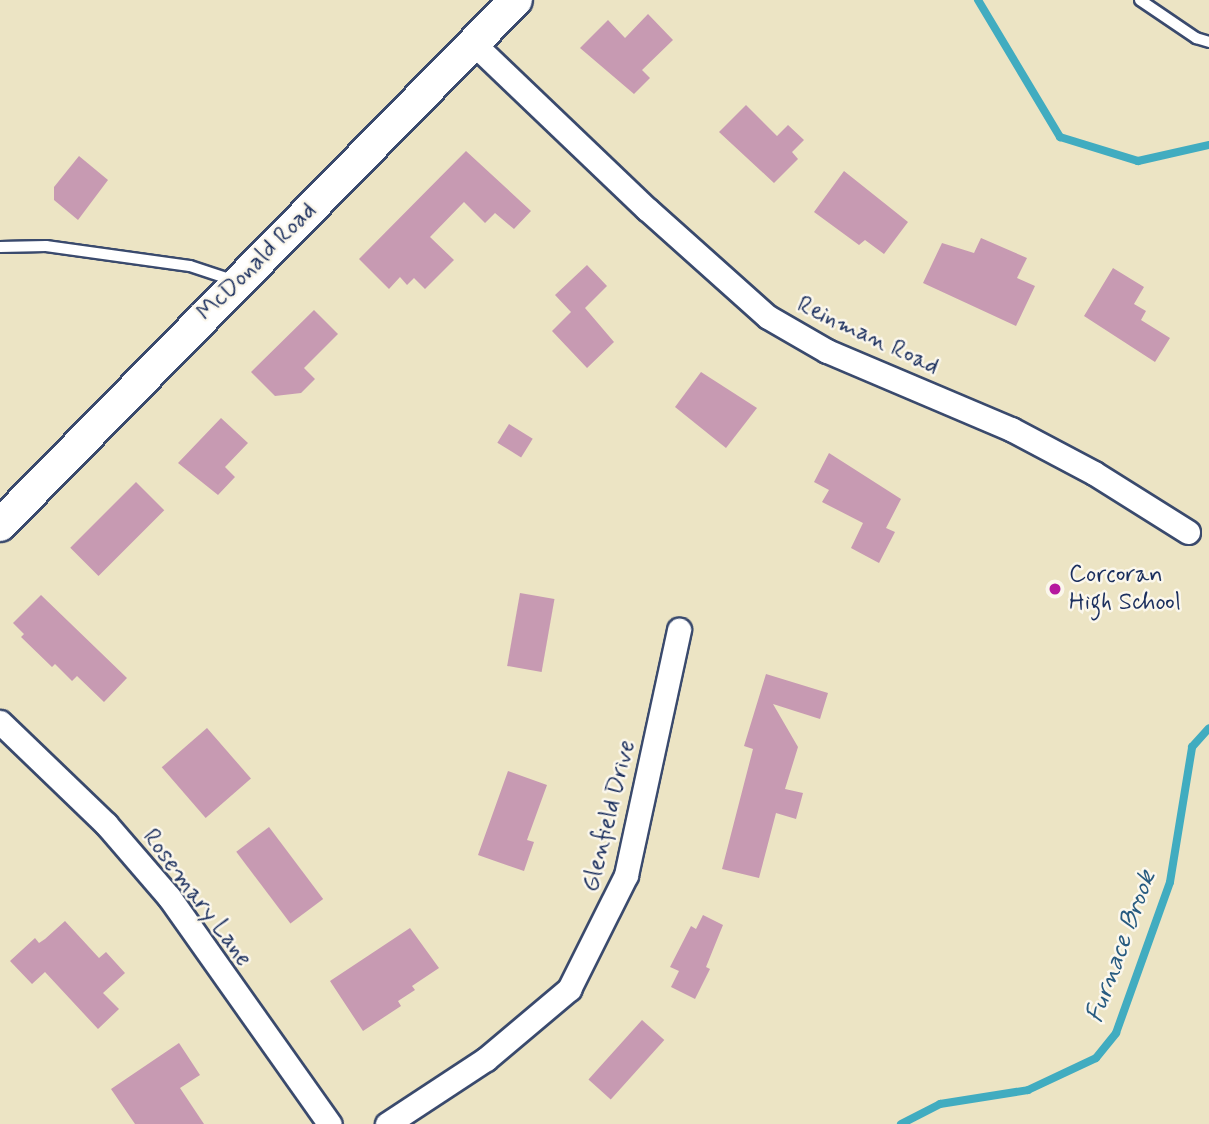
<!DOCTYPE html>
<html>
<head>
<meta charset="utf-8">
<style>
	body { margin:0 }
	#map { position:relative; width:1209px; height:1124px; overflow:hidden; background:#ece4c4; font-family:Mynerve,sans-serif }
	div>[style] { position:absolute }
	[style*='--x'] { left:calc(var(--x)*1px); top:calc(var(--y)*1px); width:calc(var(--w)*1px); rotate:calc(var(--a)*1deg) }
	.stream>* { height:8px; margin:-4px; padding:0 4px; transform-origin:4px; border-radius:4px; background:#41acc0 }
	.building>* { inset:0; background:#c79ab2; transform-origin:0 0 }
	.roads { filter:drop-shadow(2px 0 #3a4a6d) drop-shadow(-2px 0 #3a4a6d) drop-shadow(0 2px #3a4a6d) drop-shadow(0 -2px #3a4a6d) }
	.lane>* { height:10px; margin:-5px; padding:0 5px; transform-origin:5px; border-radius:5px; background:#fff }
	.street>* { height:23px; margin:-11.5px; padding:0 11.5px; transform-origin:11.5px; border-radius:11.5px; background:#fff }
	.secondary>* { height:32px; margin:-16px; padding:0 16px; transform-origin:16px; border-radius:16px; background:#fff }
	.dots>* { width:19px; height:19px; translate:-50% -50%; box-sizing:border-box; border:4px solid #fbf7ec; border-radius:50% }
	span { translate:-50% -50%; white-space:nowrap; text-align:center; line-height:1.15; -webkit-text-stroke:5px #fbf7ec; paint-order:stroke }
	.street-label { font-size:24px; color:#1b2f5e }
	.poi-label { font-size:24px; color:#1b2f5e }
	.left { translate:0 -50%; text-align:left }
	.water-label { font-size:26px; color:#285b80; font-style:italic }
</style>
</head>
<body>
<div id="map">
	<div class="stream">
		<div style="--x:978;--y:0;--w:160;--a:59.1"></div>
		<div style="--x:1060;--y:137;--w:82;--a:17.1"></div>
		<div style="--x:1138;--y:161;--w:73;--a:-12.7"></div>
		<div style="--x:901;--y:1124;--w:44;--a:-27.1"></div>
		<div style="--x:940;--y:1104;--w:89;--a:-9"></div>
		<div style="--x:1028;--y:1090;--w:75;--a:-25.2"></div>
		<div style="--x:1096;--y:1058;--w:32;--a:-51"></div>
		<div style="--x:1116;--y:1033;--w:160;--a:-70.3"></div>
		<div style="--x:1170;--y:882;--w:137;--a:-80.7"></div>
		<div style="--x:1192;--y:747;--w:25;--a:-48"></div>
	</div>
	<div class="building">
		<div style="clip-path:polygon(648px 14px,673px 40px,642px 70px,650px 78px,634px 94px,580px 48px,608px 20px,625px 38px)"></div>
		<div style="clip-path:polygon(746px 105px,777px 136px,788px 125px,804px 140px,792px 152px,798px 159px,774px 183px,719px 132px)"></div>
		<div style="clip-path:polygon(466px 151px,531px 211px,514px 229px,495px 213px,485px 223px,464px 202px,430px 237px,454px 260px,425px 289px,414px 278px,407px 285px,400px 277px,389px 289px,359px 259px)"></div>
		<div style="clip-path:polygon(79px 156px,108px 180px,78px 220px,54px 200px,54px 187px)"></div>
		<div style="clip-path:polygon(844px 171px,908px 222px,884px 254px,865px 240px,859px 245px,814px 212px)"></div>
		<div style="clip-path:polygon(981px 238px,1027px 258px,1017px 278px,1035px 286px,1016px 326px,923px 283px,942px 243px,974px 253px)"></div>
		<div style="clip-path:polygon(587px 265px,607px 286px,585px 308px,614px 342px,587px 368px,552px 331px,571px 312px,555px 295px)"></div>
		<div style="clip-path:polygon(1113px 268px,1144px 287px,1134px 304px,1146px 311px,1141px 320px,1170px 338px,1155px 362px,1084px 316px)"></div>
		<div style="clip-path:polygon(314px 310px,338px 334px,304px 368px,315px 379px,301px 393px,275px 396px,251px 372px)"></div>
		<div style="clip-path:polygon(701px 372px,757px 408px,726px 448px,675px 407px)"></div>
		<div style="clip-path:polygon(221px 418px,248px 443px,225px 467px,235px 477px,218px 495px,178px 463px)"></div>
		<div style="left:509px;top:424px;width:28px;height:22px;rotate:32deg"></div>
		<div style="clip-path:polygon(829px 453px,901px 499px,886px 528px,895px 532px,879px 563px,851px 548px,863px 523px,822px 502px,829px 490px,814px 482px)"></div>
		<div style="left:136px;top:482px;width:40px;height:93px;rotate:45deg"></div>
		<div style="left:520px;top:593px;width:35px;height:74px;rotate:10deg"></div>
		<div style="clip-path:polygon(41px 595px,127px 678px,104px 702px,77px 676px,72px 681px,55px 664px,52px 667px,21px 637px,24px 634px,13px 623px)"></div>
		<div style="clip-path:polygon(766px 674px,828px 693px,820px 719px,773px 704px,798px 747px,785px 789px,803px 793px,796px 819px,776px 813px,759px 878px,722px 869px,753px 749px,744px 746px)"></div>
		<div style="left:207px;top:728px;width:67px;height:60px;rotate:49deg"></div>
		<div style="clip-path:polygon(508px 771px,547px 785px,527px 840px,534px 842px,524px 871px,478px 855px)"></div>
		<div style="left:269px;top:827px;width:90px;height:41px;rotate:53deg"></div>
		<div style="clip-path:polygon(703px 915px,723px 925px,706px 967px,710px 969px,695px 999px,671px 987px,679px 971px,670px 967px,691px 926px,696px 929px)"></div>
		<div style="clip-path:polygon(65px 921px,99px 958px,106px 952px,125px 973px,103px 993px,119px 1009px,98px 1029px,45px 972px,32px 984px,10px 961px,35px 938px,39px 943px,45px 939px)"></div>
		<div style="clip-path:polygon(410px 928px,439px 968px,412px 986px,415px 990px,398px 1001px,401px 1006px,363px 1031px,330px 981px)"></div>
		<div style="left:642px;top:1020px;width:30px;height:80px;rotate:42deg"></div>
		<div style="clip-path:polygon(179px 1043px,200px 1075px,180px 1088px,204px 1124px,135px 1124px,111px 1089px)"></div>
	</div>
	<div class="roads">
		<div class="lane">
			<div style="--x:1140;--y:0;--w:68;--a:34.2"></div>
			<div style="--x:1196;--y:38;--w:14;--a:17"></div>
			<div style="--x:0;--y:247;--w:46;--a:-1.2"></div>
			<div style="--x:46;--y:246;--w:145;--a:7.9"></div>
			<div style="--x:190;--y:266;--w:47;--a:18.4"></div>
		</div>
		<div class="street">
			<div style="--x:473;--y:43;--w:240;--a:43.7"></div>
			<div style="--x:647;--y:209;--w:162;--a:41.8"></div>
			<div style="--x:768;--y:317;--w:68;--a:30"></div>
			<div style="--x:827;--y:351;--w:200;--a:23"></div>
			<div style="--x:1011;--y:429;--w:94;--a:27.9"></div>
			<div style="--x:1094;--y:473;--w:111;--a:32.1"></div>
			<div style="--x:0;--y:722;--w:147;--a:43.9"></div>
			<div style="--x:106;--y:824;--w:96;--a:49.2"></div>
			<div style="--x:169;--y:897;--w:278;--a:54.7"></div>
			<div style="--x:387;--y:1124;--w:118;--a:-33.3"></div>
			<div style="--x:486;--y:1059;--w:109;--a:-40.1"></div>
			<div style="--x:569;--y:989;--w:127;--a:-63.4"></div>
			<div style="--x:626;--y:875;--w:251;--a:-77.8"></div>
		</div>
		<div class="secondary">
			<div style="--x:0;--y:525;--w:736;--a:-45.5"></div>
		</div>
	</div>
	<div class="dots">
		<div style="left:1055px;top:589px;background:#b5179e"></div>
	</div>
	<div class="street-label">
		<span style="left:257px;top:262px;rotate:-45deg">McDonald Road</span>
		<span style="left:868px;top:336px;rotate:25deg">Reinman Road</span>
		<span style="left:609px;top:816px;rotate:-76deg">Glenfield Drive</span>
		<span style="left:197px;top:898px;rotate:53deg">Rosemary Lane</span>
	</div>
	<div class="poi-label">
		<span class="left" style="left:1069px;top:589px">Corcoran<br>High School</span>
	</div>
	<div class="water-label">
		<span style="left:1122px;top:947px;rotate:-70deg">Furnace Brook</span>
	</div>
</div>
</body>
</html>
